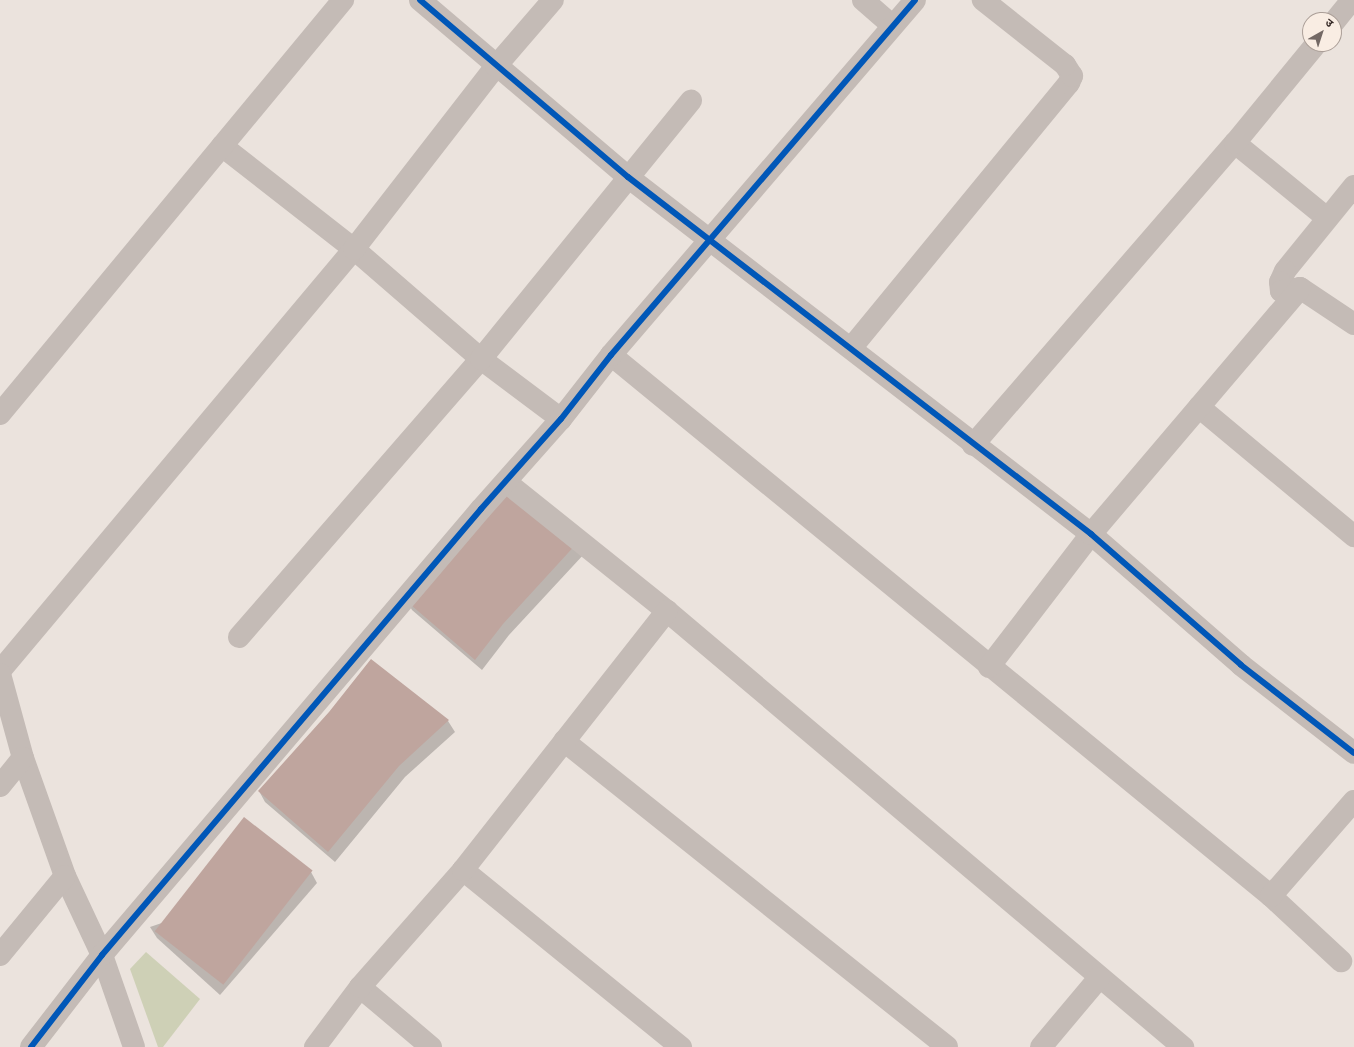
<!DOCTYPE html>
<html>
<head>
<meta charset="utf-8">
<style>
	body { margin:0 }
	#map { position:relative; width:1354px; height:1047px; overflow:hidden; background:#ebe3dd; font-family:Raleway,"Noto Sans Devanagari",sans-serif }
	div>[style] { position:absolute }
	[style*='--x'] { left:calc(var(--x)*1px); top:calc(var(--y)*1px); width:calc(var(--w)*1px); rotate:calc(var(--a)*1deg) }
	.green>* { inset:0; background:#ced0b6 }
	.shadow>* { inset:0; background:#0003 }
	.building>* { inset:0; background:#bfa59e; transform-origin:0 0 }
	.minor>* { height:22px; margin:-11px; padding:0 11px; transform-origin:11px; border-radius:11px; background:#c4bbb6 }
	.cycleway>* { height:6px; margin:-3px; padding:0 3px; transform-origin:3px; border-radius:3px; background:#0057b8 }
	span { translate:-50% -50%; white-space:nowrap; text-align:center; line-height:1.15; -webkit-text-stroke:3px #f9ede3; paint-order:stroke }
	.north { position:absolute; left:1302px; top:12px; width:40px; height:40px; box-sizing:border-box; background:#f9ede3; border:1px solid #aa9e97; border-radius:50%; rotate:39deg; font-size:11px; font-weight:700; line-height:16px; text-align:center; color:#342825 }
	.north::after { content:''; display:block; margin:auto; width:14px; height:18px; background:#746965; clip-path:polygon(50% 0,100% 100%,50% 72%,0 100%) }
</style>
</head>
<body>
<div id="map">
	<div class="green">
		<div style="clip-path:polygon(146px 952px,200px 999px,163px 1047px,158px 1047px,130px 969px)"></div>
	</div>
	<div class="shadow">
		<div style="clip-path:polygon(506px 484px,585px 553px,509px 635px,482px 670px,412px 610px,406px 599px)"></div>
		<div style="clip-path:polygon(371px 660px,448px 721px,455px 732px,405px 777px,335px 862px,265px 802px,259px 791px,330px 712px)"></div>
		<div style="clip-path:polygon(311px 872px,317px 883px,220px 995px,157px 938px,150px 927px)"></div>
	</div>
	<div class="building">
		<div style="clip-path:polygon(506px 482px,579px 541px,503px 624px,475px 660px,404px 599px)"></div>
		<div style="clip-path:polygon(371px 659px,449px 720px,399px 766px,328px 852px,258px 791px,329px 712px)"></div>
		<div style="left:244px;top:817px;width:87px;height:145px;rotate:38deg"></div>
	</div>
	<div class="minor">
		<div style="--x:420;--y:0;--w:273;--a:40.4"></div>
		<div style="--x:628;--y:177;--w:585;--a:37.63"></div>
		<div style="--x:1091;--y:534;--w:199;--a:41.1"></div>
		<div style="--x:1241;--y:665;--w:143;--a:37.9"></div>
		<div style="--x:863;--y:0;--w:38;--a:41"></div>
		<div style="--x:1334;--y:22;--w:28;--a:-51"></div>
		<div style="--x:1235;--y:143;--w:119;--a:39.2"></div>
		<div style="--x:222;--y:146;--w:167;--a:38"></div>
		<div style="--x:354;--y:249;--w:168;--a:40.9"></div>
		<div style="--x:481;--y:359;--w:100;--a:36.9"></div>
		<div style="--x:1354;--y:186;--w:109;--a:129.1"></div>
		<div style="--x:1285;--y:271;--w:12;--a:114"></div>
		<div style="--x:1280;--y:282;--w:9;--a:84"></div>
		<div style="--x:1281;--y:291;--w:19;--a:-9"></div>
		<div style="--x:1300;--y:288;--w:65;--a:33.7"></div>
		<div style="--x:852;--y:347;--w:342;--a:-50.6"></div>
		<div style="--x:1069;--y:83;--w:8;--a:-67"></div>
		<div style="--x:1072;--y:76;--w:13;--a:-122"></div>
		<div style="--x:1065;--y:65;--w:105;--a:-141.6"></div>
		<div style="--x:611;--y:355;--w:853;--a:39.34"></div>
		<div style="--x:1271;--y:896;--w:96;--a:42.9"></div>
		<div style="--x:1199;--y:407;--w:202;--a:39.8"></div>
		<div style="--x:0;--y:414;--w:538;--a:-50.36"></div>
		<div style="--x:973;--y:445;--w:400;--a:-49.1"></div>
		<div style="--x:1235;--y:143;--w:128;--a:-50.7"></div>
		<div style="--x:506;--y:482;--w:206;--a:38.7"></div>
		<div style="--x:667;--y:611;--w:676;--a:40.2"></div>
		<div style="--x:239;--y:637;--w:369;--a:-49"></div>
		<div style="--x:481;--y:359;--w:333;--a:-50.9"></div>
		<div style="--x:989;--y:667;--w:168;--a:-52.5"></div>
		<div style="--x:1091;--y:534;--w:323;--a:-49.6"></div>
		<div style="--x:0;--y:671;--w:551;--a:-50.01"></div>
		<div style="--x:354;--y:249;--w:232;--a:-52.2"></div>
		<div style="--x:496;--y:66;--w:87;--a:-49.2"></div>
		<div style="--x:0;--y:674;--w:87;--a:74.7"></div>
		<div style="--x:23;--y:758;--w:125;--a:70.4"></div>
		<div style="--x:65;--y:876;--w:87;--a:64.9"></div>
		<div style="--x:102;--y:955;--w:97;--a:70.8"></div>
		<div style="--x:564;--y:741;--w:490;--a:38.6"></div>
		<div style="--x:0;--y:786;--w:36;--a:-51"></div>
		<div style="--x:463;--y:870;--w:281;--a:39.1"></div>
		<div style="--x:1271;--y:896;--w:126;--a:-48.9"></div>
		<div style="--x:0;--y:955;--w:102;--a:-50.6"></div>
		<div style="--x:360;--y:987;--w:93;--a:40.2"></div>
		<div style="--x:31;--y:1047;--w:116;--a:-52.3"></div>
		<div style="--x:102;--y:955;--w:585;--a:-49.64"></div>
		<div style="--x:481;--y:509;--w:120;--a:-48.4"></div>
		<div style="--x:561;--y:419;--w:81;--a:-52"></div>
		<div style="--x:611;--y:355;--w:467;--a:-49.4"></div>
		<div style="--x:315;--y:1047;--w:75;--a:-53.1"></div>
		<div style="--x:360;--y:987;--w:156;--a:-48.6"></div>
		<div style="--x:463;--y:870;--w:330;--a:-51.8"></div>
		<div style="--x:1041;--y:1047;--w:90;--a:-50"></div>
	</div>
	<div class="cycleway">
		<div style="--x:420;--y:0;--w:273;--a:40.4"></div>
		<div style="--x:628;--y:177;--w:585;--a:37.63"></div>
		<div style="--x:1091;--y:534;--w:199;--a:41.1"></div>
		<div style="--x:1241;--y:665;--w:143;--a:37.9"></div>
		<div style="--x:31;--y:1047;--w:116;--a:-52.3"></div>
		<div style="--x:102;--y:955;--w:585;--a:-49.64"></div>
		<div style="--x:481;--y:509;--w:120;--a:-48.4"></div>
		<div style="--x:561;--y:419;--w:81;--a:-52"></div>
		<div style="--x:611;--y:355;--w:467;--a:-49.4"></div>
	</div>
	<div class="north">उ</div>
</div>
</body>
</html>
